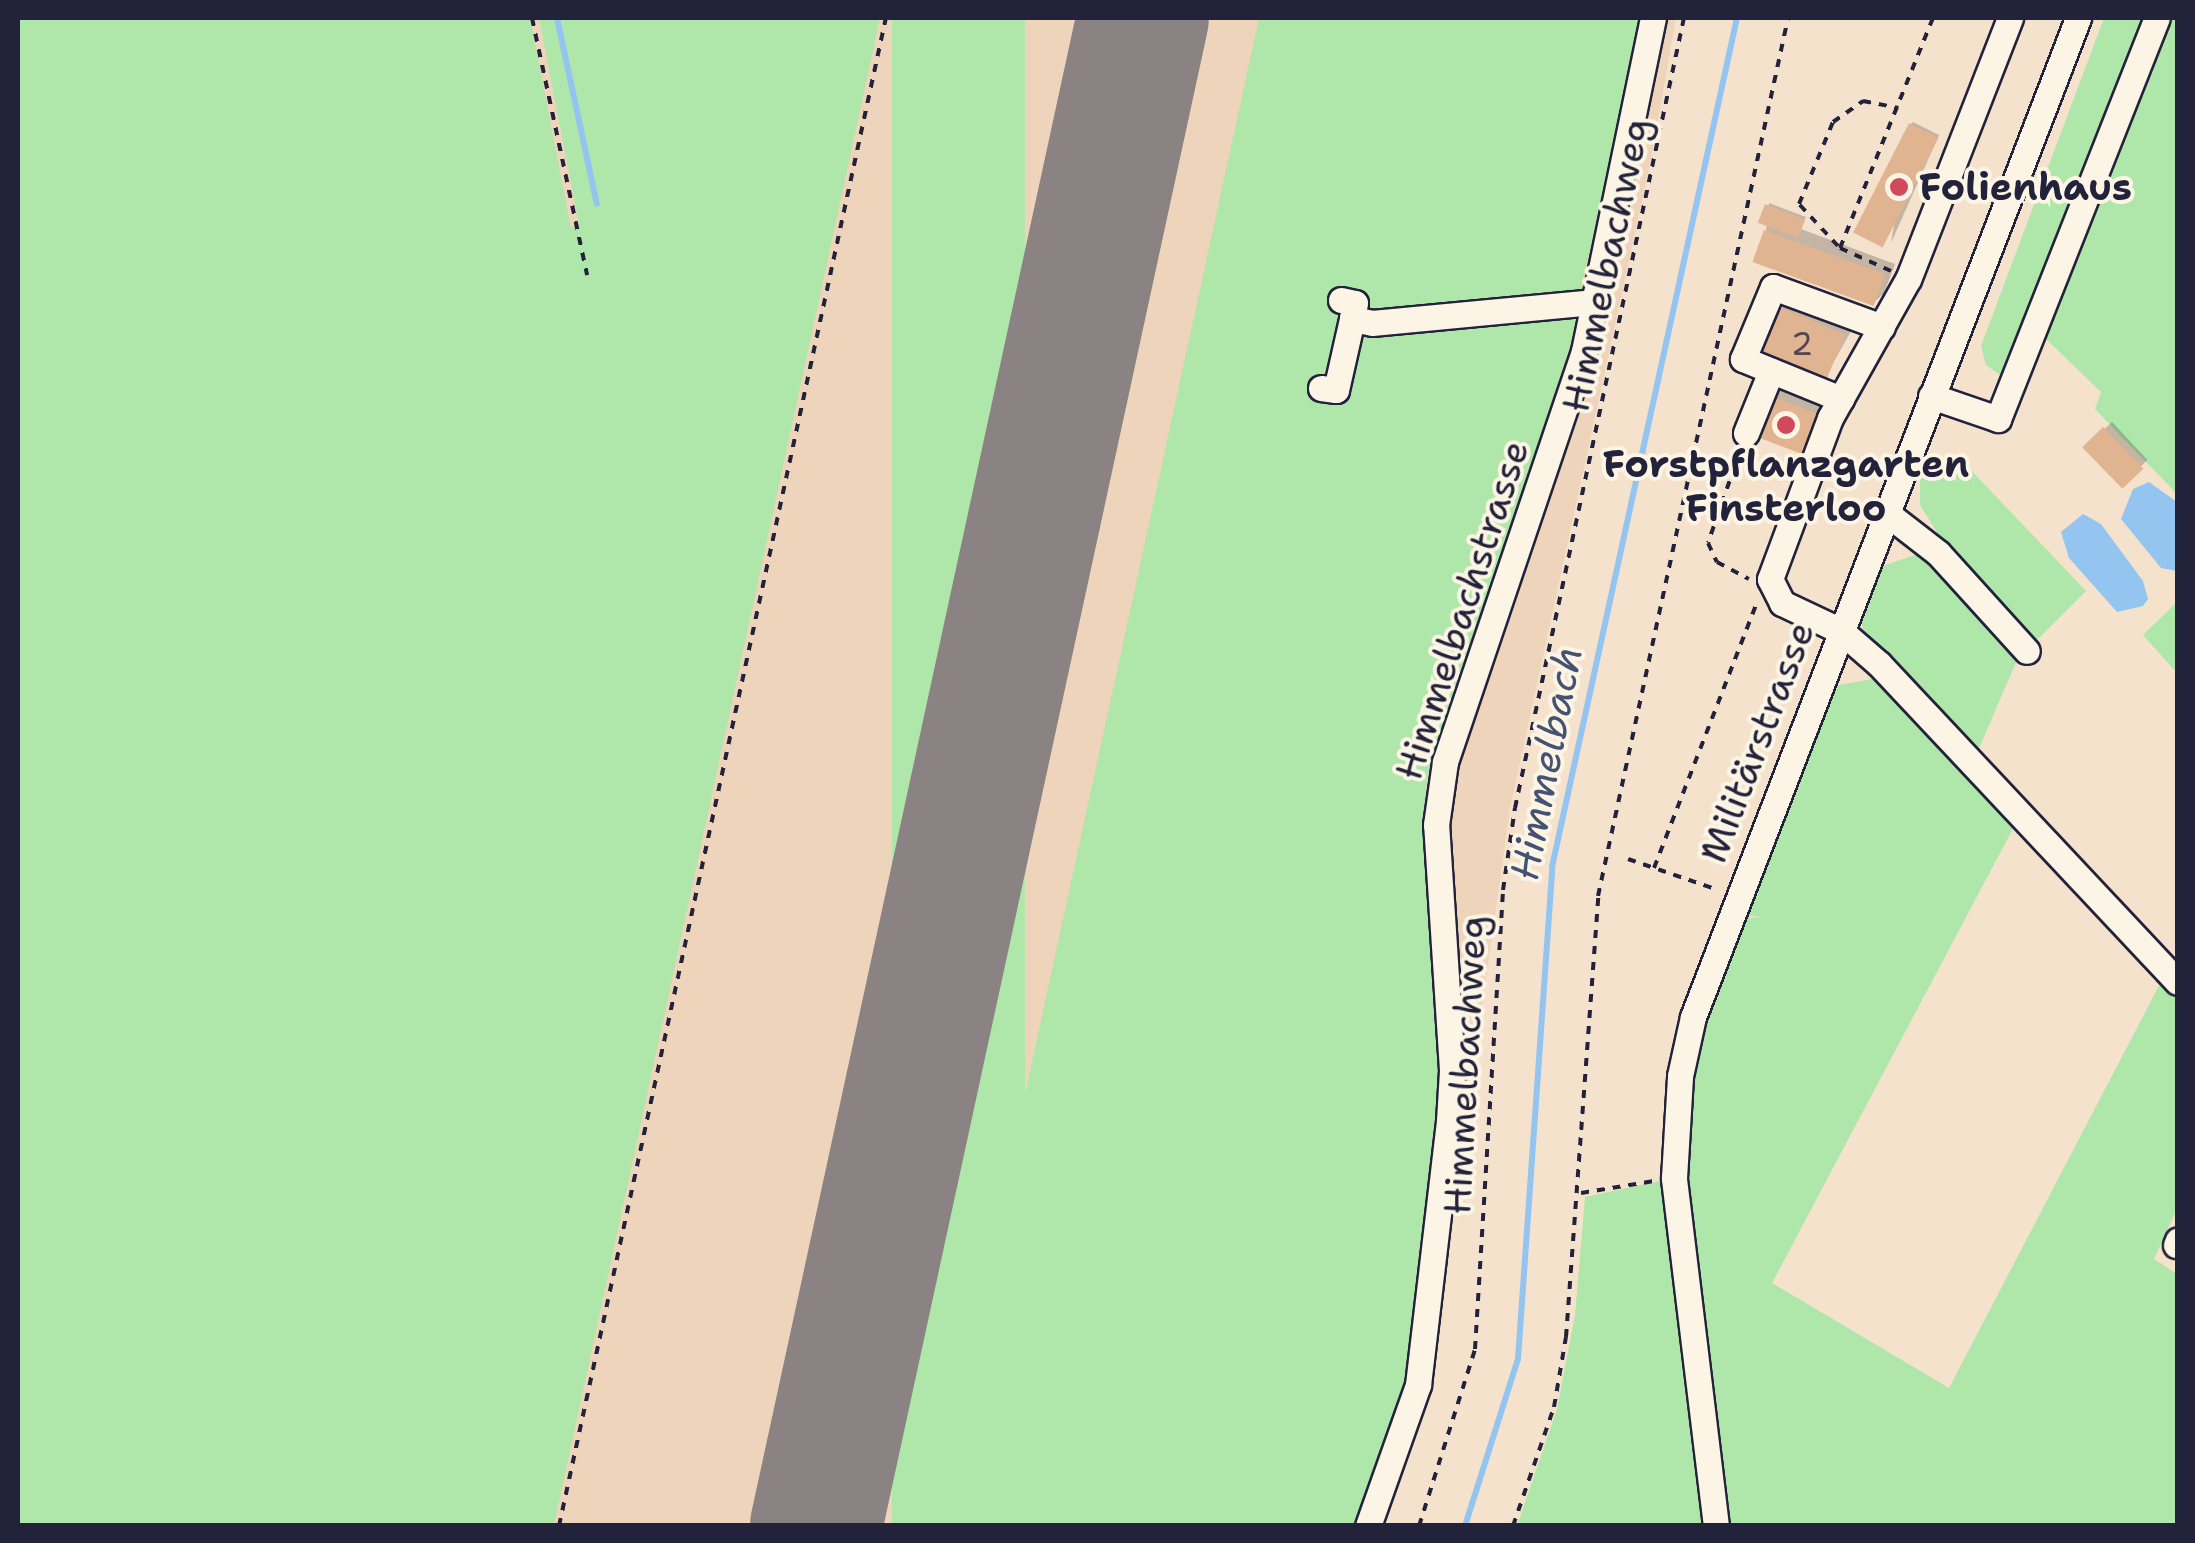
<!DOCTYPE html>
<html>
<head>
<meta charset="utf-8">
<style>
	body { margin:0 }
	#map { position:relative; width:2195px; height:1543px; overflow:hidden; background:#f4e2cc; font-family:"Shantell Sans",sans-serif }
	div>[style] { position:absolute }
	[style*='--x'] { left:calc(var(--x)*1px); top:calc(var(--y)*1px); width:calc(var(--w)*1px); rotate:calc(var(--a)*1deg) }
	.built>* { inset:0; background:#eed4ba }
	.green>* { inset:0; background:#afe6aa; transform-origin:0 0 }
	.water>* { inset:0; background:#94c5f0 }
	.shadow>* { inset:0; background:#0003; transform-origin:0 0 }
	.stream>* { height:6px; margin:-3px; padding:0 3px; transform-origin:3px; border-radius:3px; background:#94c5f0 }
	.runway>* { height:132px; margin:-66px; padding:0 66px; transform-origin:66px; border-radius:66px; background:#8b8284 }
	.building>* { inset:0; background:#e1b491; transform-origin:0 0 }
	.path>* { height:4px; margin-top:-2px; transform-origin:0; background:repeating-linear-gradient(90deg,#22223b 0 8px,transparent 0 16px) }
	.roads { filter:drop-shadow(2px 0 #22223b) drop-shadow(-2px 0 #22223b) drop-shadow(0 2px #22223b) drop-shadow(0 -2px #22223b) }
	.minor>* { height:25px; margin:-12.5px; padding:0 12.5px; transform-origin:12.5px; border-radius:12.5px; background:#fcf5e5 }
	.dots>* { width:28px; height:28px; translate:-50% -50%; box-sizing:border-box; border:5px solid #fcf5e5; border-radius:50% }
	span { translate:-50% -50%; white-space:nowrap; text-align:center; line-height:1.15; -webkit-text-stroke:8px #fcf5e5; paint-order:stroke }
	.number-label { font-size:32px; color:#524650 }
	.number-label span { -webkit-text-stroke-width:0 }
	.poi-label { font-size:38px; color:#22223b; font-weight:700 }
	.left { translate:0 -50%; text-align:left }
	.street-label { font-size:38px; color:#22223b }
	.water-label { font-size:40px; color:#445371; font-style:italic }
	.frame { position:absolute; inset:0; border:20px solid #22223b; pointer-events:none }
</style>
</head>
<body>
<div id="map">
	<div class="built">
		<div style="clip-path:polygon(18px 18px,1676px 18px,1651px 159px,1510px 808px,1431px 1374px,1383px 1525px,18px 1525px)"></div>
	</div>
	<div class="green">
		<div style="clip-path:polygon(18px 18px,530px 18px,571px 228px,579px 224px,539px 18px,880px 18px,554px 1525px,18px 1525px)"></div>
		<div style="left:892px;top:18px;width:133px;height:1542px"></div>
		<div style="clip-path:polygon(1259px 18px,1642px 18px,1579px 298px,1377px 316px,1364px 314px,1360px 292px,1339px 289px,1334px 306px,1348px 310px,1332px 378px,1323px 379px,1315px 396px,1335px 402px,1357px 333px,1557px 311px,1578px 322px,1427px 778px,1424px 831px,1442px 1078px,1415px 1350px,1361px 1525px,931px 1526px)"></div>
		<div style="clip-path:polygon(2104px 18px,2158px 18px,2003px 377px,1986px 365px,1981px 346px)"></div>
		<div style="clip-path:polygon(2169px 18px,2177px 18px,2177px 494px,2095px 409px,2101px 392px,2046px 339px)"></div>
		<div style="clip-path:polygon(1937px 461px,1964px 463px,2086px 591px,2034px 643px,1943px 542px,1920px 505px,1920px 476px)"></div>
		<div style="clip-path:polygon(1915px 555px,1934px 560px,2020px 653px,1976px 755px,1866px 638px,1858px 612px,1883px 566px)"></div>
		<div style="clip-path:polygon(2177px 602px,2177px 673px,2143px 635px)"></div>
		<div style="clip-path:polygon(1883px 677px,2017px 821px,1772px 1283px,1949px 1388px,2163px 978px,2177px 994px,2178px 1206px,2154px 1259px,2177px 1274px,2177px 1525px,1517px 1526px,1557px 1409px,1575px 1315px,1585px 1197px,1674px 1178px,1688px 1076px,1713px 981px,1740px 918px,1763px 917px,1739px 915px,1833px 686px)"></div>
	</div>
	<div class="water">
		<div style="clip-path:polygon(2149px 482px,2177px 502px,2177px 571px,2161px 568px,2121px 519px,2133px 489px)"></div>
		<div style="clip-path:polygon(2083px 514px,2101px 524px,2143px 581px,2148px 599px,2143px 606px,2117px 612px,2069px 558px,2061px 532px)"></div>
	</div>
	<div class="shadow">
		<div style="clip-path:polygon(1913px 122px,1939px 135px,1891px 243px,1911px 124px)"></div>
		<div style="clip-path:polygon(1769px 203px,1806px 217px,1801px 229px,1895px 264px,1884px 293px,1872px 304px,1766px 231px)"></div>
		<div style="clip-path:polygon(1793px 297px,1855px 324px,1824px 379px,1782px 308px)"></div>
		<div style="clip-path:polygon(1782px 386px,1829px 404px,1803px 452px,1770px 397px)"></div>
		<div style="left:2112px;top:422px;width:52px;height:37px;rotate:47deg"></div>
	</div>
	<div class="stream">
		<div style="--x:557;--y:18;--w:190;--a:77.9"></div>
		<div style="--x:1465;--y:1526;--w:175;--a:-72.4"></div>
		<div style="--x:1518;--y:1359;--w:493;--a:-86"></div>
		<div style="--x:1552;--y:867;--w:869;--a:-77.71"></div>
	</div>
	<div class="runway">
		<div style="--x:816;--y:1526;--w:1543;--a:-77.77"></div>
	</div>
	<div class="building">
		<div style="left:1909px;top:123px;width:33px;height:123px;rotate:27deg"></div>
		<div style="left:1765px;top:204px;width:43px;height:20px;rotate:21deg"></div>
		<div style="left:1764px;top:230px;width:129px;height:34px;rotate:20deg"></div>
		<div style="left:1780px;top:307px;width:71px;height:51px;rotate:23deg"></div>
		<div style="left:1768px;top:395px;width:55px;height:43px;rotate:21deg"></div>
		<div style="left:2103px;top:427px;width:58px;height:29px;rotate:46deg"></div>
	</div>
	<div class="path">
		<div style="--x:532;--y:18;--w:263;--a:77.9"></div>
		<div style="--x:1838;--y:246;--w:57;--a:-132.9"></div>
		<div style="--x:1799;--y:204;--w:89;--a:-67.5"></div>
		<div style="--x:1833;--y:122;--w:37;--a:-35"></div>
		<div style="--x:1863;--y:101;--w:36;--a:11"></div>
		<div style="--x:1891;--y:271;--w:56;--a:-155.7"></div>
		<div style="--x:1840;--y:248;--w:248;--a:-68"></div>
		<div style="--x:1740;--y:451;--w:97;--a:109.2"></div>
		<div style="--x:1708;--y:543;--w:21;--a:65"></div>
		<div style="--x:1717;--y:562;--w:36;--a:28"></div>
		<div style="--x:1628;--y:859;--w:95;--a:19"></div>
		<div style="--x:1654;--y:868;--w:282;--a:-68.8"></div>
		<div style="--x:1581;--y:1193;--w:74;--a:-9.3"></div>
		<div style="--x:559;--y:1526;--w:1543;--a:-77.77"></div>
		<div style="--x:1419;--y:1526;--w:186;--a:-72.4"></div>
		<div style="--x:1475;--y:1349;--w:460;--a:-86.5"></div>
		<div style="--x:1503;--y:890;--w:83;--a:-81.7"></div>
		<div style="--x:1515;--y:808;--w:808;--a:-77.93"></div>
		<div style="--x:1513;--y:1526;--w:126;--a:-71"></div>
		<div style="--x:1554;--y:1407;--w:71;--a:-80.3"></div>
		<div style="--x:1566;--y:1337;--w:442;--a:-85.8"></div>
		<div style="--x:1598;--y:896;--w:898;--a:-77.79"></div>
	</div>
	<div class="roads">
		<div class="minor">
			<div style="--x:2010;--y:18;--w:280;--a:111.3"></div>
			<div style="--x:1908;--y:279;--w:159;--a:119.3"></div>
			<div style="--x:1830;--y:418;--w:172;--a:110.4"></div>
			<div style="--x:1770;--y:579;--w:27;--a:63"></div>
			<div style="--x:1782;--y:603;--w:65;--a:25.4"></div>
			<div style="--x:1841;--y:631;--w:50;--a:41"></div>
			<div style="--x:1879;--y:664;--w:436;--a:46.8"></div>
			<div style="--x:1341;--y:300;--w:14;--a:12"></div>
			<div style="--x:1355;--y:303;--w:16;--a:101"></div>
			<div style="--x:1352;--y:319;--w:20;--a:11"></div>
			<div style="--x:1372;--y:323;--w:224;--a:-5.4"></div>
			<div style="--x:1321;--y:388;--w:15;--a:8"></div>
			<div style="--x:1336;--y:390;--w:73;--a:-77.3"></div>
			<div style="--x:1931;--y:396;--w:71;--a:18.9"></div>
			<div style="--x:1998;--y:419;--w:431;--a:-68.4"></div>
			<div style="--x:1841;--y:399;--w:106;--a:-157.8"></div>
			<div style="--x:1743;--y:359;--w:78;--a:-67.4"></div>
			<div style="--x:1773;--y:287;--w:116;--a:20.2"></div>
			<div style="--x:1746;--y:433;--w:67;--a:-68"></div>
			<div style="--x:1889;--y:515;--w:62;--a:37.8"></div>
			<div style="--x:1938;--y:553;--w:132;--a:47.8"></div>
			<div style="--x:2176;--y:1245;--w:5;--a:-68"></div>
			<div style="--x:1368;--y:1526;--w:150;--a:-70.5"></div>
			<div style="--x:1418;--y:1385;--w:266;--a:-83.3"></div>
			<div style="--x:1449;--y:1121;--w:51;--a:-86.6"></div>
			<div style="--x:1452;--y:1070;--w:246;--a:-93.7"></div>
			<div style="--x:1436;--y:825;--w:64;--a:-81.9"></div>
			<div style="--x:1445;--y:762;--w:434;--a:-71.3"></div>
			<div style="--x:1584;--y:351;--w:340;--a:-78.3"></div>
			<div style="--x:1716;--y:1526;--w:351;--a:-96.9"></div>
			<div style="--x:1674;--y:1178;--w:102;--a:-86.6"></div>
			<div style="--x:1680;--y:1076;--w:60;--a:-77.6"></div>
			<div style="--x:1693;--y:1017;--w:1071;--a:-68.92"></div>
		</div>
	</div>
	<div class="dots">
		<div style="left:1899px;top:187px;background:#d1495b"></div>
		<div style="left:1786px;top:425px;background:#d1495b"></div>
	</div>
	<div class="number-label">
		<span style="left:1802px;top:344px">2</span>
	</div>
	<div class="poi-label">
		<span class="left" style="left:1919px;top:187px">Folienhaus</span>
		<span style="left:1786px;top:486px">Forstpflanzgarten<br>Finsterloo</span>
	</div>
	<div class="street-label">
		<span style="left:1606px;top:265px;rotate:-78deg">Himmelbachweg</span>
		<span style="left:1462px;top:610px;rotate:-72deg">Himmelbachstrasse</span>
		<span style="left:1757px;top:742px;rotate:-69deg">Militärstrasse</span>
		<span style="left:1465px;top:1065px;rotate:-87deg">Himmelbachweg</span>
	</div>
	<div class="water-label">
		<span style="left:1546px;top:763px;rotate:-79deg">Himmelbach</span>
	</div>
	<div class="frame"></div>
</div>
</body>
</html>
